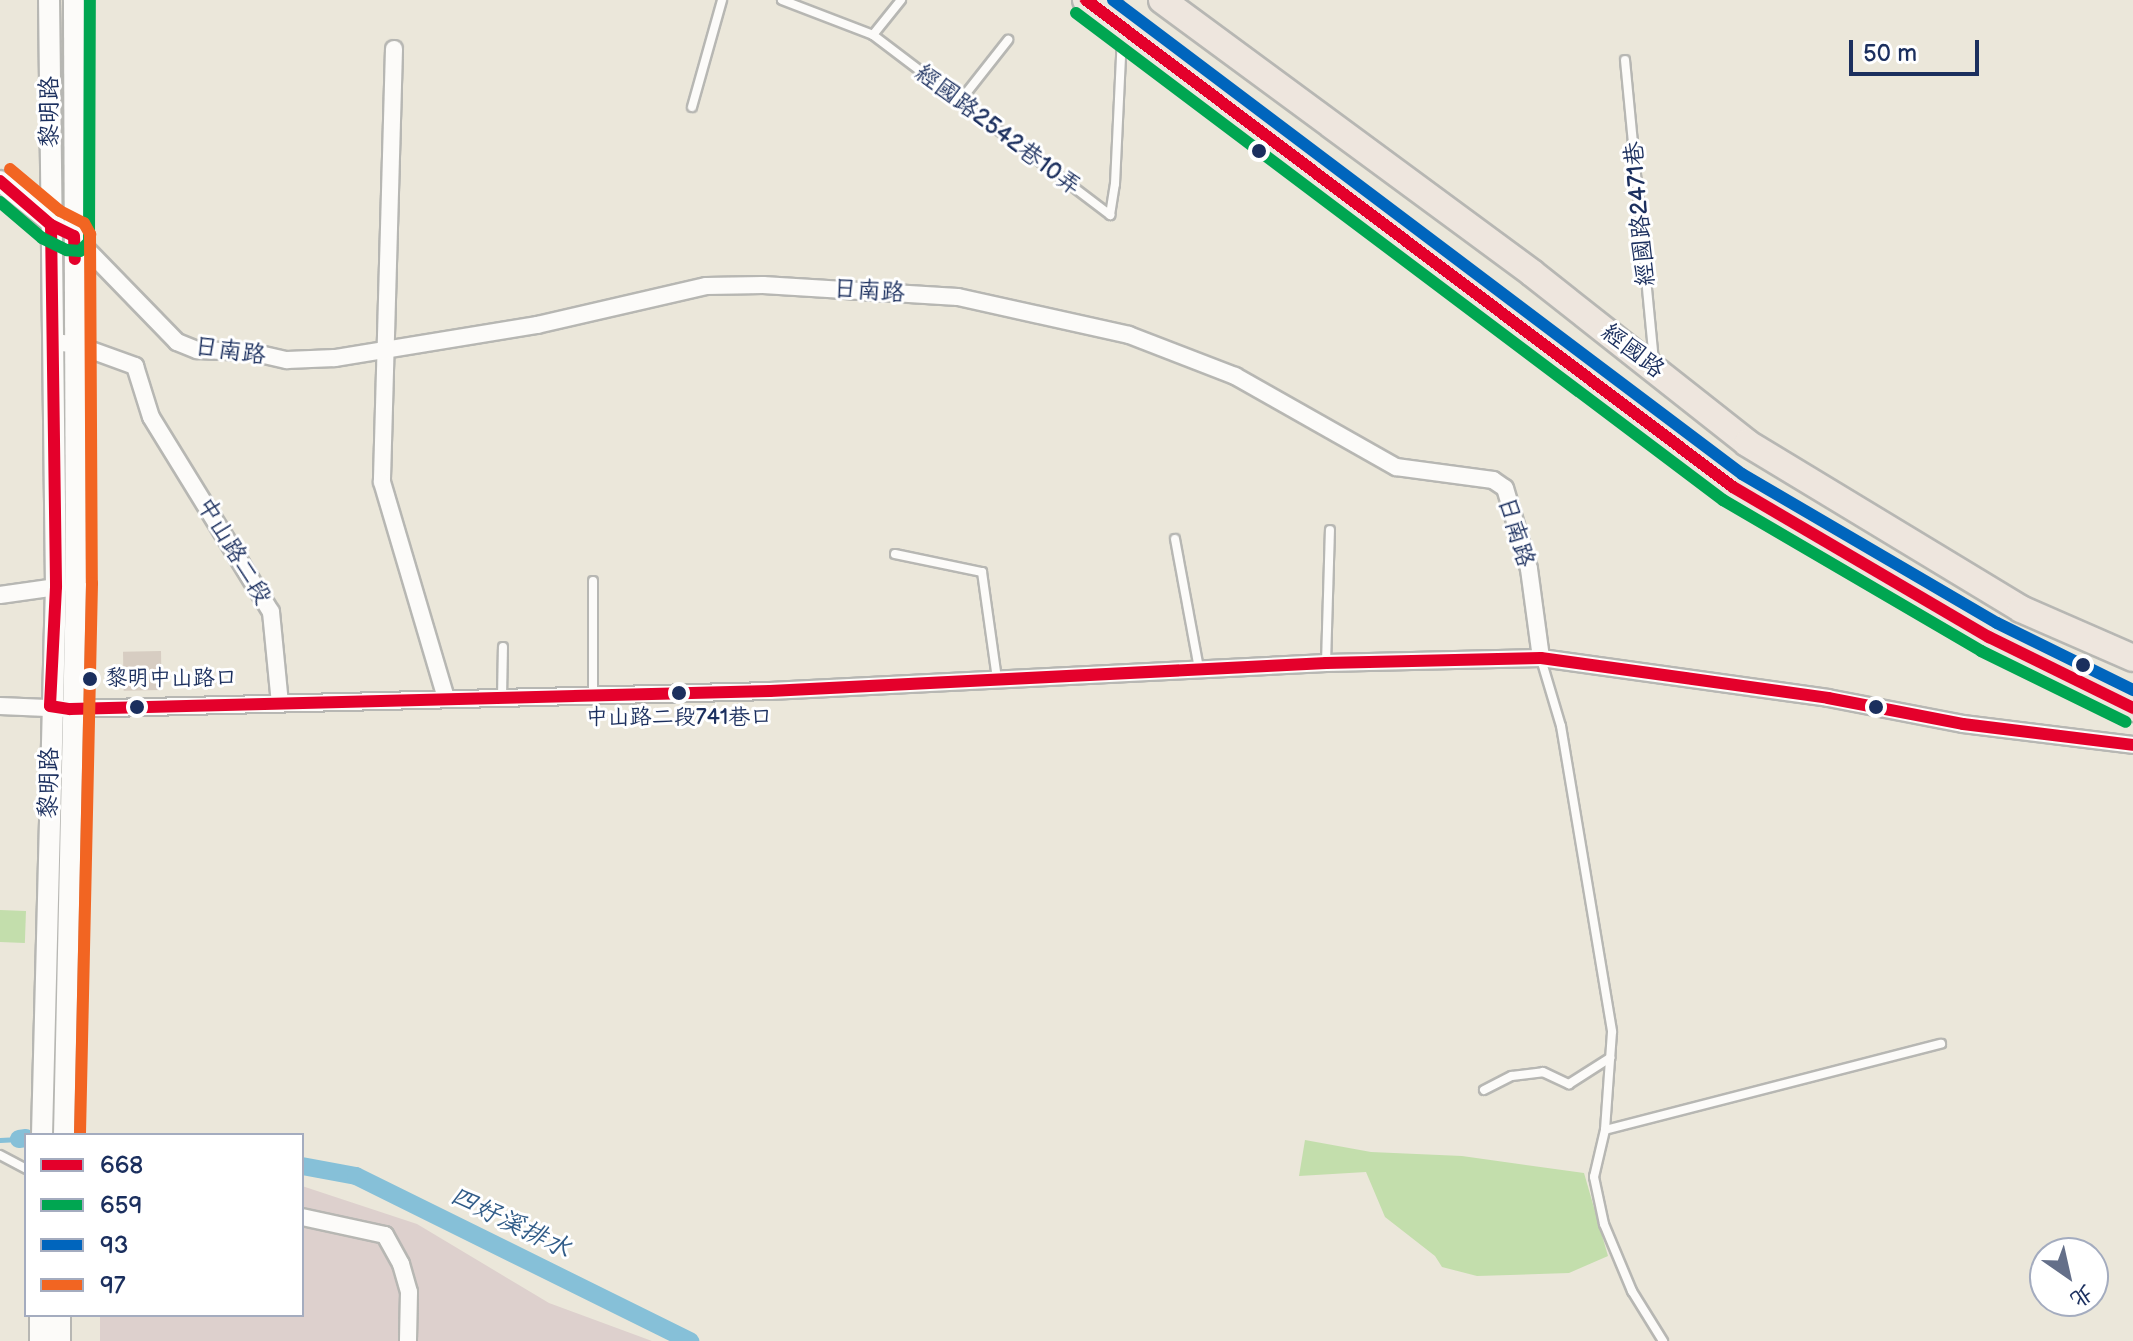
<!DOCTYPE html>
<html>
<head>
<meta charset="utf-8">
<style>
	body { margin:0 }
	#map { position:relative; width:2133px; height:1341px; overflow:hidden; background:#ebe7da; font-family:"Balsamiq Sans","LXGW WenKai TC",sans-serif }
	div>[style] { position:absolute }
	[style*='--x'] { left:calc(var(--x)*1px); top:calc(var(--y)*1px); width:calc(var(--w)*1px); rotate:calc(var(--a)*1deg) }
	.industrial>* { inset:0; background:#ddd0cd }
	.green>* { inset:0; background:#c3deac; transform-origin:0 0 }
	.stream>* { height:5px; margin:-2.5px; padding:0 2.5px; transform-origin:2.5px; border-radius:2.5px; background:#86c0d8 }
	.canal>* { height:18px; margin:-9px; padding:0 9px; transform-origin:9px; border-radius:9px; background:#86c0d8 }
	.building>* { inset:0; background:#d7cdc2; transform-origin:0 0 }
	.roads { filter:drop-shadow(2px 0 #b7b7b3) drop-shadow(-2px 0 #b7b7b3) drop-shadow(0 2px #b7b7b3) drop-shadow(0 -2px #b7b7b3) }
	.service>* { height:8px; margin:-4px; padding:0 4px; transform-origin:4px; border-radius:4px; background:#fcfbf9 }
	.minor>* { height:16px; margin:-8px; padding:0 8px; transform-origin:8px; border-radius:8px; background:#fcfbf9 }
	.tertiary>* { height:20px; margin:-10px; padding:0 10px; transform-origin:10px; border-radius:10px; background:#fcfbf9 }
	.primary>* { height:26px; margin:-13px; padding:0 13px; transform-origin:13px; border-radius:13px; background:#eee6de }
	.bus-1>* { height:12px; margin:-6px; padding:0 6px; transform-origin:6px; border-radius:6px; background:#e4002b }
	.bus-2>* { height:12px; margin:-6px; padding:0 6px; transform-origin:6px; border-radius:6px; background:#00a651 }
	.bus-3>* { height:12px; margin:-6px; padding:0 6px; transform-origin:6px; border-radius:6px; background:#0065bd }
	.bus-4>* { height:12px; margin:-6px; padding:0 6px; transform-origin:6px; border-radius:6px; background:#f26522 }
	.dots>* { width:22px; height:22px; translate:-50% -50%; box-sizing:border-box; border:4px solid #fff; border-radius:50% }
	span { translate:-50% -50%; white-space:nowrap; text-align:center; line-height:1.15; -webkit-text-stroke:6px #fff; paint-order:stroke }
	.bus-label { font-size:22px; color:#1b2f5e }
	.left { translate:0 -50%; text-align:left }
	.street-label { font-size:24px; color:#1b2f5e }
	.water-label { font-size:26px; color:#315c88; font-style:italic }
	.legend { position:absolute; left:24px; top:1133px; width:280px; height:184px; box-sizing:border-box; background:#fff; border:2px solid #a4acbf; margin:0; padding:10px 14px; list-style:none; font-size:24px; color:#1b2f5e }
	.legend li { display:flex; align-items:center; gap:16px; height:40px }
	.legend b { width:40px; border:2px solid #a4acbf }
	.north { position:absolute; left:2029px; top:1237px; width:80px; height:80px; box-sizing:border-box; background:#fff; border:2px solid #a4acbf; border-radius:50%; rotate:146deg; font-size:22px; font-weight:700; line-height:32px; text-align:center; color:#1b2f5e }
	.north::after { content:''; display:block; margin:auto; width:28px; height:36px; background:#646f89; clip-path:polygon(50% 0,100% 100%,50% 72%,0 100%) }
	.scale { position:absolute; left:1849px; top:40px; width:130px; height:36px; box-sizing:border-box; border:4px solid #1b2f5e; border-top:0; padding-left:10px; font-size:24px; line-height:28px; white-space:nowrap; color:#1b2f5e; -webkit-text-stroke:6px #fff; paint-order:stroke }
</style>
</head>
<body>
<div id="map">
	<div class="industrial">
		<div style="clip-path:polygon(302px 1186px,417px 1224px,549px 1303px,652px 1341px,100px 1341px,100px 1315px,302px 1315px)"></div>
	</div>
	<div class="green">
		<div style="left:0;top:910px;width:26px;height:32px;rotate:2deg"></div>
		<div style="clip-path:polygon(1305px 1140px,1371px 1152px,1462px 1156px,1584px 1173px,1608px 1256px,1569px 1273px,1477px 1276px,1442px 1267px,1435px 1256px,1385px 1217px,1366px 1172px,1299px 1176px)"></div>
	</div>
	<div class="stream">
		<div style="--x:0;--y:1140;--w:19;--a:-3"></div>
	</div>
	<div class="canal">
		<div style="--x:19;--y:1139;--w:7;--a:-8"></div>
		<div style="--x:302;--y:1166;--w:55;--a:10.5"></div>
		<div style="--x:356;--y:1176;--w:373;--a:26.3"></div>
	</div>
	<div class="building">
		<div style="left:161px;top:651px;width:39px;height:38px;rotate:89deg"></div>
	</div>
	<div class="roads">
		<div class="service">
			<div style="--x:782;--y:0;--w:97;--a:21"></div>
			<div style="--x:901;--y:0;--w:45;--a:128.7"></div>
			<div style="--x:873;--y:35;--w:298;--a:37.2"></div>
			<div style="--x:1110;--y:215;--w:31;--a:-81"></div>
			<div style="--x:1115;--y:184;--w:150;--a:-87.3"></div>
			<div style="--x:1118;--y:0;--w:17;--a:83"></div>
			<div style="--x:1625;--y:60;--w:304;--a:84.5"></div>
			<div style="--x:960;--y:101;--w:78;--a:-51.8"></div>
			<div style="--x:692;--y:107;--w:111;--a:-74.3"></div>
			<div style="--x:1175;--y:539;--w:132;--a:79.5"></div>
			<div style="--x:895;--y:554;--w:89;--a:11.7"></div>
			<div style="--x:982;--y:572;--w:108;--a:82"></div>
			<div style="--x:1541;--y:659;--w:70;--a:73.4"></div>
			<div style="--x:1561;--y:726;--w:310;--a:80.5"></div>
			<div style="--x:1612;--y:1032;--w:98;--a:94.1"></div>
			<div style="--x:1605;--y:1130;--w:48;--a:103.2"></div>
			<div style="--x:1594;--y:1177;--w:48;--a:78"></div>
			<div style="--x:1604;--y:1224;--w:73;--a:67.3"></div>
			<div style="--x:1632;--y:1291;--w:59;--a:58.2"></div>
			<div style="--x:1326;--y:663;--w:133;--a:-88.3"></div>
			<div style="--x:593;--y:695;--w:114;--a:-90"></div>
			<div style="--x:502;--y:697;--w:50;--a:-88.9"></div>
			<div style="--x:1484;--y:1090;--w:31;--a:-27"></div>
			<div style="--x:1512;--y:1076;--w:31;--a:-7"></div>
			<div style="--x:1543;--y:1072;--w:29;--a:25"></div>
			<div style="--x:1569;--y:1084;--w:49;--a:-32.4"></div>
			<div style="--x:1605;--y:1130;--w:347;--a:-14.4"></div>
			<div style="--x:0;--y:1155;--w:30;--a:28"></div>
		</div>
		<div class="minor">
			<div style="--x:394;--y:49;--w:433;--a:91.6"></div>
			<div style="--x:382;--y:482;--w:225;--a:73.5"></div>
			<div style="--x:74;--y:236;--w:148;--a:45.8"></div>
			<div style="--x:177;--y:342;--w:22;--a:22"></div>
			<div style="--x:197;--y:350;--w:54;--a:2.1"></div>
			<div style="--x:251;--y:352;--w:37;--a:13"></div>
			<div style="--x:287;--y:360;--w:48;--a:-2.4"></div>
			<div style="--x:335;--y:358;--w:205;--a:-9.3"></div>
			<div style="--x:537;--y:325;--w:173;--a:-13"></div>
			<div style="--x:706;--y:286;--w:57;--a:-1"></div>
			<div style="--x:763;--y:285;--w:195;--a:3.5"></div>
			<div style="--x:958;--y:297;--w:175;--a:12.5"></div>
			<div style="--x:1129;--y:335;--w:114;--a:21.1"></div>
			<div style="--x:1235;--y:376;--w:185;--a:29.5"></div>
			<div style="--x:1396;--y:467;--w:98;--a:7.6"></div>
			<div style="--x:1493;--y:480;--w:14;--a:34"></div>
			<div style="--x:1505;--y:488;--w:84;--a:73.5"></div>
			<div style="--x:1529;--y:569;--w:90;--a:82.3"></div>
			<div style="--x:54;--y:342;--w:23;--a:7"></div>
			<div style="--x:77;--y:345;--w:62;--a:19.9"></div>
			<div style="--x:135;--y:366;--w:53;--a:72.6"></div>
			<div style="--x:151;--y:417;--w:229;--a:58.4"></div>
			<div style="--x:271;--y:612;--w:91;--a:84.4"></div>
			<div style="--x:0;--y:595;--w:57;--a:-8.1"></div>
			<div style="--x:0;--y:706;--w:70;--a:2.5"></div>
			<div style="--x:70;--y:709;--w:700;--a:-1.47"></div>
			<div style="--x:770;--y:691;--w:557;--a:-2.88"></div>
			<div style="--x:1326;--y:663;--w:215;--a:-1.3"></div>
			<div style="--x:1541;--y:658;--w:290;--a:7.9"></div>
			<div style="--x:1828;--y:698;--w:137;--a:10.9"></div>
			<div style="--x:1963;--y:724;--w:171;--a:7"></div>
			<div style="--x:302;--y:1217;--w:85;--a:12.2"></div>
			<div style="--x:385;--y:1235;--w:33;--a:61"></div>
			<div style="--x:401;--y:1264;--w:29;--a:74"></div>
			<div style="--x:409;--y:1292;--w:49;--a:91.2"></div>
		</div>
		<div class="tertiary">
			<div style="--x:0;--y:181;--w:73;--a:38.9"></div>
			<div style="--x:42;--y:1135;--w:548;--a:-88.54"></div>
			<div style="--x:56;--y:587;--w:587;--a:-90.68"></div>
			<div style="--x:64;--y:1135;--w:552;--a:-88.75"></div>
			<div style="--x:76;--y:583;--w:583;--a:-90.2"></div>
			<div style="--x:40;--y:1341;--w:26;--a:-90"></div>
			<div style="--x:60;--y:1341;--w:26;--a:-90"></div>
		</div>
		<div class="primary">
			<div style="--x:1086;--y:0;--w:810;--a:36.97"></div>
			<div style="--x:1733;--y:487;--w:297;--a:30.4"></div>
			<div style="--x:1989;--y:637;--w:161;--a:26.2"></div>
			<div style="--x:1162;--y:0;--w:460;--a:36.4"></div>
			<div style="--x:1532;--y:273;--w:274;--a:38.3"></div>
			<div style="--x:1747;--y:443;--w:320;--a:31.2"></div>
			<div style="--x:2021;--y:609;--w:122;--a:23.6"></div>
		</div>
	</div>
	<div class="bus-1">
		<div style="--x:1086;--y:0;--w:810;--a:36.97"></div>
		<div style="--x:1733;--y:487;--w:297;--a:30.4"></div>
		<div style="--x:1989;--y:637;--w:161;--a:26.2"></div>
		<div style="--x:0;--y:181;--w:67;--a:40.8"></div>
		<div style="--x:51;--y:225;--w:25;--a:26"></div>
		<div style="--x:74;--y:236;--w:23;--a:88"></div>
		<div style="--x:51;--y:225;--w:362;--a:89.2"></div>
		<div style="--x:56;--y:587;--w:119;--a:92.9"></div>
		<div style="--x:50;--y:706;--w:20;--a:9"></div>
		<div style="--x:70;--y:709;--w:700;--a:-1.47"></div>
		<div style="--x:770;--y:691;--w:557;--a:-2.88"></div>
		<div style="--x:1326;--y:663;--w:215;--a:-1.3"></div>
		<div style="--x:1541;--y:658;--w:290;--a:7.9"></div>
		<div style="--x:1828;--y:698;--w:137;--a:10.9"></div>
		<div style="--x:1963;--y:724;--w:171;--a:7"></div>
	</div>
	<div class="bus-2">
		<div style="--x:1076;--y:13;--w:810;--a:36.97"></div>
		<div style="--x:1723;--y:500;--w:299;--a:30.3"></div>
		<div style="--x:1981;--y:651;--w:161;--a:26.1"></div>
		<div style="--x:0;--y:202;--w:55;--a:40.6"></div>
		<div style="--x:42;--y:238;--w:28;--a:26"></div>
		<div style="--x:67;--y:250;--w:13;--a:4"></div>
		<div style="--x:80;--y:251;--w:13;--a:-45"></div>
		<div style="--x:89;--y:242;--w:242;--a:-89.8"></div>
	</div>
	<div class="bus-3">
		<div style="--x:1113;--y:0;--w:788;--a:37"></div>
		<div style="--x:1742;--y:474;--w:295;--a:30.3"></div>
		<div style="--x:1997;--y:623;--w:152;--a:26.2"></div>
	</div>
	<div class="bus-4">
		<div style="--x:10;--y:169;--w:65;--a:40"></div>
		<div style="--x:60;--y:211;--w:27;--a:27"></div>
		<div style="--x:84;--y:223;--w:13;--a:61"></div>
		<div style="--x:90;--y:234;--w:349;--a:89.7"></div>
		<div style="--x:92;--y:583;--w:552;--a:91.25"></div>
	</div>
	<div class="dots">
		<div style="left:1259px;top:151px;background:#1b2f5e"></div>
		<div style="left:2083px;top:665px;background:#1b2f5e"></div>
		<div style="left:90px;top:679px;background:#1b2f5e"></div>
		<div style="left:679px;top:693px;background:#1b2f5e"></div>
		<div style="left:137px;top:707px;background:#1b2f5e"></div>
		<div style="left:1876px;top:707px;background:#1b2f5e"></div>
	</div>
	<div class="bus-label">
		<span class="left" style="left:105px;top:679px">黎明中山路口</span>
		<span style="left:679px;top:718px">中山路二段741巷口</span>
	</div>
	<div class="street-label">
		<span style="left:50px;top:112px;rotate:-90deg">黎明路</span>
		<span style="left:998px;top:130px;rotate:37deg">經國路2542巷10弄</span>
		<span style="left:1640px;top:214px;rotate:-95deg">經國路2471巷</span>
		<span style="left:869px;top:291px;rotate:4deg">日南路</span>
		<span style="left:230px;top:351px;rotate:8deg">日南路</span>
		<span style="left:1633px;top:351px;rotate:38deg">經國路</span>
		<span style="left:1516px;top:532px;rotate:73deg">日南路</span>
		<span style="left:234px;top:551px;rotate:59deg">中山路二段</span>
		<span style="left:49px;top:783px;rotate:-89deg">黎明路</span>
	</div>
	<div class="water-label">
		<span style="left:510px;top:1223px;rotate:26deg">四好溪排水</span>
	</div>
	<ul class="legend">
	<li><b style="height:10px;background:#e4002b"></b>668</li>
	<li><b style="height:10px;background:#00a651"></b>659</li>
	<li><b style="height:10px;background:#0065bd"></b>93</li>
	<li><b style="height:10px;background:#f26522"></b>97</li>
	</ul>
	<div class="north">北</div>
	<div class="scale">50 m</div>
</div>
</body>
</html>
